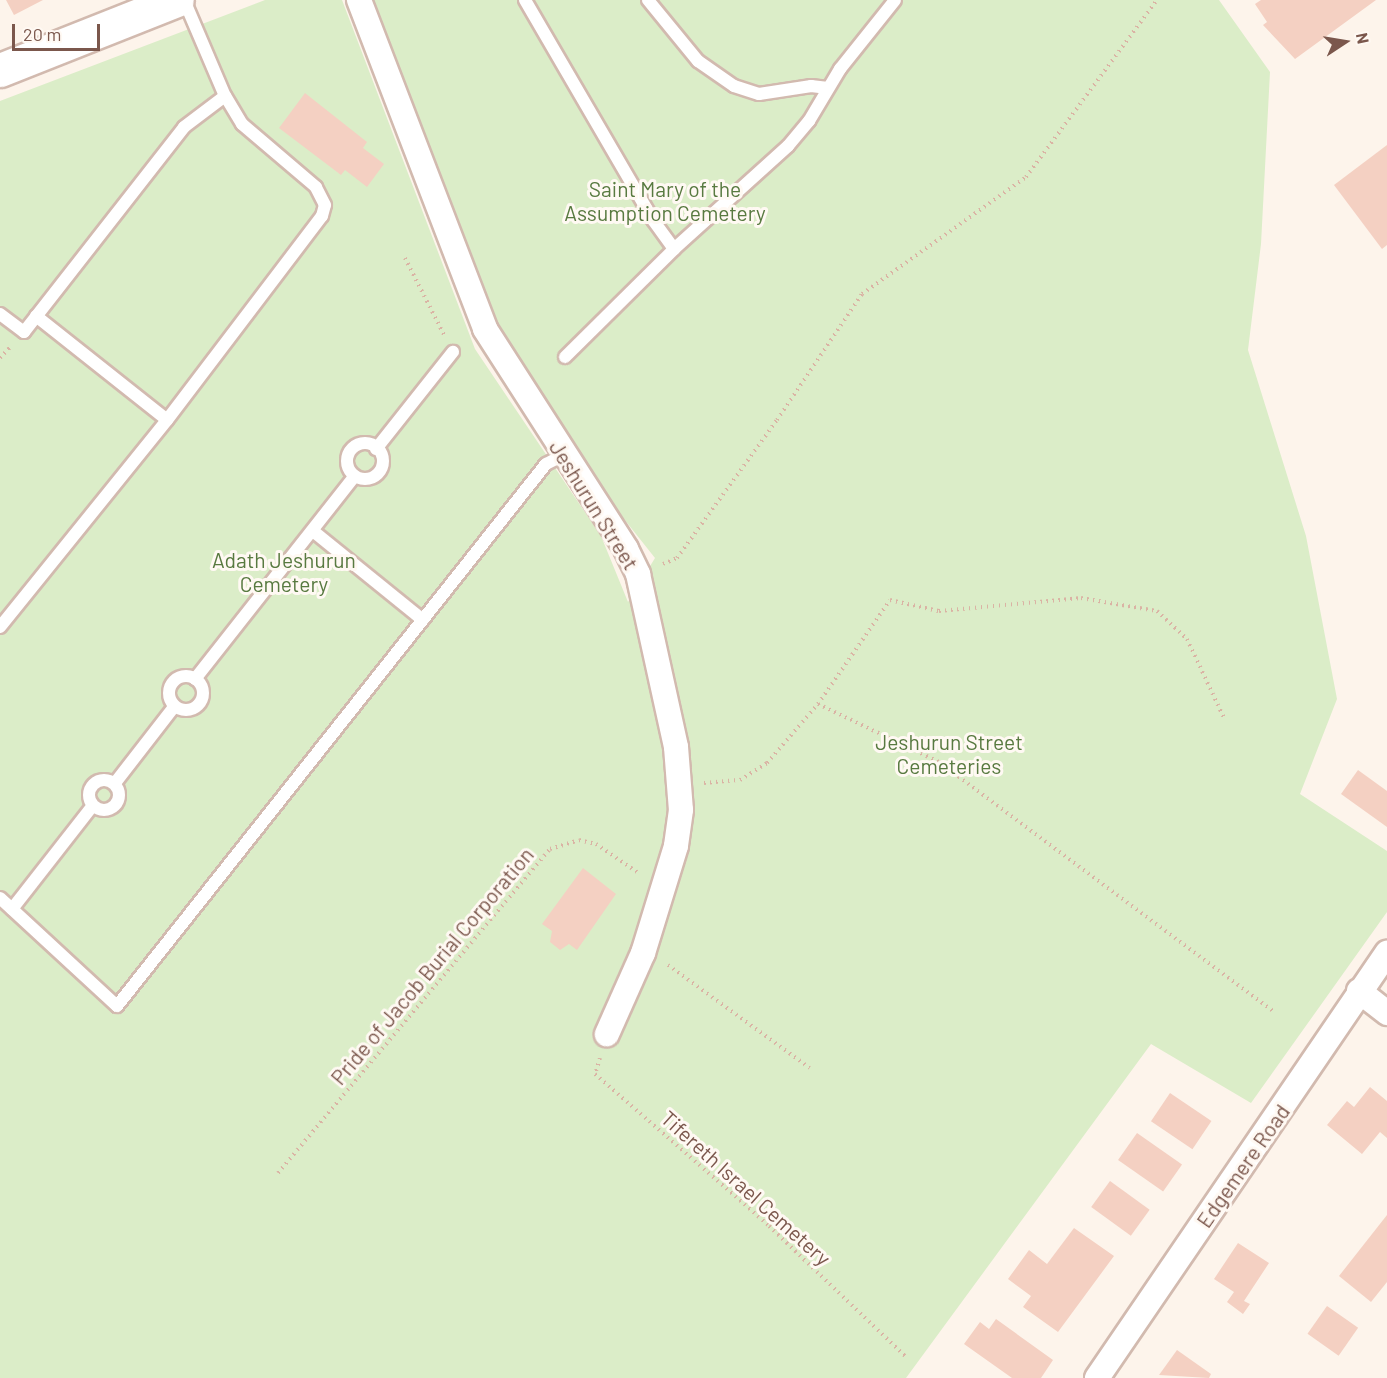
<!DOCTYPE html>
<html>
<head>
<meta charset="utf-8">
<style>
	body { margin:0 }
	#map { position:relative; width:1387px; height:1378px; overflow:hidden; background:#fdf4eb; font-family:Barlow,sans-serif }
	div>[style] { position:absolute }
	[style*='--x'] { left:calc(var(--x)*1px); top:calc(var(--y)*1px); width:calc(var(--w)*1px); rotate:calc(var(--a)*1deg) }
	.green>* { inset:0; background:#dbedc8 }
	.building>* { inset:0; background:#f4d0c2; transform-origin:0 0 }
	.path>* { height:4px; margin-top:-2px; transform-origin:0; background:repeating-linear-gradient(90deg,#dab3a4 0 1.5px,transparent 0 6px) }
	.roads { filter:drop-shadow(2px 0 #d2baaf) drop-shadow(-2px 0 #d2baaf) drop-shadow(0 2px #d2baaf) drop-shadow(0 -2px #d2baaf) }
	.lane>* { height:12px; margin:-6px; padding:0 6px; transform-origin:6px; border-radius:6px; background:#fff }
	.lane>.ring { margin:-6px; padding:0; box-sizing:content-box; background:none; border:12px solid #fff; border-radius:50% }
	.street>* { height:24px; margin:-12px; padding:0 12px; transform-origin:12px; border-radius:12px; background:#fff }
	.secondary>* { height:33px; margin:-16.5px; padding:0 16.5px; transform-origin:16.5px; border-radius:16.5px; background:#fff }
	span { translate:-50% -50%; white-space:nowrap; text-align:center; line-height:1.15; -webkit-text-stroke:6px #fff9f3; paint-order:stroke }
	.park-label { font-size:21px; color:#587a40 }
	.street-label { font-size:21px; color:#7b574c }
	.north { position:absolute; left:1315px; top:12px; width:60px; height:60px; -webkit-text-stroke:4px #fff9f3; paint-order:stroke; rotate:78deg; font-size:16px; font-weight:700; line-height:24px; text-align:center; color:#7b574c }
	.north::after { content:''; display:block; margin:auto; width:21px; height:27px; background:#7b574c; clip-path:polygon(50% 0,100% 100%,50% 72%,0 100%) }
	.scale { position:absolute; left:12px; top:24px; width:88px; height:27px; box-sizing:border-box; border:3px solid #7b574c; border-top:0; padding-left:8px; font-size:18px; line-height:21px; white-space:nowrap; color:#7b574c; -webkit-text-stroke:4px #fff9f3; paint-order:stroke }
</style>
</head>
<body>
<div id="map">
	<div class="green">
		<div style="clip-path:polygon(265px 0,342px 0,475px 349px,601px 536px,628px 602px,655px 558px,597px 485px,502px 339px,373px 0,1219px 0,1270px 72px,1261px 244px,1248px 350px,1306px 536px,1337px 699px,1300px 794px,1387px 851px,1387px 912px,1251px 1103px,1151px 1044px,906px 1378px,0 1378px,0 101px)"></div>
	</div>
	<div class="building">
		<div style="clip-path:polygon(6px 0,43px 0,14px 15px)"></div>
		<div style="clip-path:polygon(1261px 0,1376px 0,1295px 59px,1263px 25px,1267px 22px,1255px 4px)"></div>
		<div style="clip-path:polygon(305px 93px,367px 142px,363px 148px,384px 164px,367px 187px,345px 170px,341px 175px,279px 128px)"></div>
		<div style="clip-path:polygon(1387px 145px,1387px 245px,1382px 249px,1334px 185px)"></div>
		<div style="clip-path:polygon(1358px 770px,1387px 791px,1387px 827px,1341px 794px)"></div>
		<div style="clip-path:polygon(583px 868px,616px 894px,577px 950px,569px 944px,560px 950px,550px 942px,552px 931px,542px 924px)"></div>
		<div style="clip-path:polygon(1370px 1087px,1387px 1101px,1387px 1138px,1380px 1132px,1362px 1154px,1327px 1125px,1347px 1101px,1354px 1107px)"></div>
		<div style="left:1170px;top:1093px;width:50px;height:34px;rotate:34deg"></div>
		<div style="left:1137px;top:1133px;width:55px;height:33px;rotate:35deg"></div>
		<div style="left:1110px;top:1181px;width:49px;height:32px;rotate:36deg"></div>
		<div style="clip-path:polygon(1387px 1215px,1387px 1282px,1371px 1302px,1339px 1276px)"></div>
		<div style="clip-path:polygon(1074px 1228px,1114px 1256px,1058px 1332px,1023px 1307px,1031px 1296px,1008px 1279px,1029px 1250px,1047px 1264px)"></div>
		<div style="clip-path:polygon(1238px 1243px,1269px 1263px,1244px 1301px,1250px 1304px,1243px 1314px,1227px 1302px,1234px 1292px,1214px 1279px)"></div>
		<div style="left:1327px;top:1306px;width:38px;height:34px;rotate:35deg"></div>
		<div style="clip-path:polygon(996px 1319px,1053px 1360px,1041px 1378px,1012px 1378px,964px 1344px,980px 1322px,989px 1329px)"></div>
		<div style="clip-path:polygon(1177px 1350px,1211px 1374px,1209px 1378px,1159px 1375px)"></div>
	</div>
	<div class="path">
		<div style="--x:405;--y:258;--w:86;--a:63.1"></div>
		<div style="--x:0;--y:358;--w:16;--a:-47"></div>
		<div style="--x:663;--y:564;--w:15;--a:-23"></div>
		<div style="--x:677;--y:558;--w:170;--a:-54.1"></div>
		<div style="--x:777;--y:420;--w:152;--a:-56"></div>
		<div style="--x:862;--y:294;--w:201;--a:-35.5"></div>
		<div style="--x:1026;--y:177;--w:220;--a:-53.5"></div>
		<div style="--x:818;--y:704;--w:134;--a:25.6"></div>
		<div style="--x:939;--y:762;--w:419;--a:36.7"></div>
		<div style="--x:704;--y:783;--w:36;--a:-5"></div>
		<div style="--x:740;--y:780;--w:32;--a:-32"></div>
		<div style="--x:767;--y:763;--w:78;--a:-49.2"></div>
		<div style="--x:818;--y:704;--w:126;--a:-55.3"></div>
		<div style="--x:890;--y:600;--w:50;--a:12.7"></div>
		<div style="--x:939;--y:611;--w:143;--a:-5.2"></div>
		<div style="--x:1081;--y:598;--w:77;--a:9.7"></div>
		<div style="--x:1157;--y:611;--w:41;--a:43"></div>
		<div style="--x:1187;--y:639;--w:89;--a:64.9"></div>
		<div style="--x:668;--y:965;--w:175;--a:36"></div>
		<div style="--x:600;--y:1058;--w:17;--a:107"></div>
		<div style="--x:595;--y:1074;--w:231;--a:41.1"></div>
		<div style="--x:769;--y:1226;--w:188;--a:43.7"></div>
		<div style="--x:278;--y:1173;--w:423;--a:-50"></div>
		<div style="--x:550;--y:849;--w:30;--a:-17"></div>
		<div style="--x:579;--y:840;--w:17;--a:13"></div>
		<div style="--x:596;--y:844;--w:53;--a:34.3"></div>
	</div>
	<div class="roads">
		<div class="lane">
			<div style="--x:525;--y:0;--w:255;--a:59.8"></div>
			<div style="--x:653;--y:220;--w:36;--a:54"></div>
			<div style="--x:648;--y:0;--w:79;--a:50.7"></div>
			<div style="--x:698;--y:61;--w:44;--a:34.8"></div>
			<div style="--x:734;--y:86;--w:26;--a:18"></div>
			<div style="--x:759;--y:94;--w:53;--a:-8.7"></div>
			<div style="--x:811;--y:86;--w:17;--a:7"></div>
			<div style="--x:0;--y:314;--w:30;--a:37"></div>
			<div style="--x:24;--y:332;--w:260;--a:-52"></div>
			<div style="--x:184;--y:127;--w:51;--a:-37.1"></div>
			<div style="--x:225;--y:96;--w:104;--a:-113.1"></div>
			<div style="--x:36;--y:316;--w:167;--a:38.4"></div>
			<div style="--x:565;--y:357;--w:153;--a:-44.7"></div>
			<div style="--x:674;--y:249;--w:154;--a:-42.1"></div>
			<div style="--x:788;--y:146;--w:33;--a:-50"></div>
			<div style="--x:809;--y:121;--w:61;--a:-59.2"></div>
			<div style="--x:840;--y:69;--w:88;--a:-51.4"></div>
			<div class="ring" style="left:347px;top:443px;width:24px;height:24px"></div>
			<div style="--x:376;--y:449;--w:124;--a:-51.6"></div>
			<div style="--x:313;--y:531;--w:141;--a:39"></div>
			<div style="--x:0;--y:627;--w:266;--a:-51.1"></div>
			<div style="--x:167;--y:420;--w:256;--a:-52.8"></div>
			<div style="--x:322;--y:216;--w:11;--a:-75"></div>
			<div style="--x:325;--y:205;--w:20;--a:-117"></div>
			<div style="--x:316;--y:187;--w:97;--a:-139.6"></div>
			<div style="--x:242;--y:124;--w:33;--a:-121"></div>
			<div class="ring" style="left:169px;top:676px;width:22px;height:22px"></div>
			<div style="--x:195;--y:679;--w:258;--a:-51.8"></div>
			<div class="ring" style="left:89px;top:780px;width:18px;height:18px"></div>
			<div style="--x:115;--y:783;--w:96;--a:-52.2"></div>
			<div style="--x:0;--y:898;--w:159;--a:42.7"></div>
			<div style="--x:117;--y:1006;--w:691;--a:-51.64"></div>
			<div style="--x:546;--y:464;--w:20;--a:-27"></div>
			<div style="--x:12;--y:909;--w:128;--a:-52"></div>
		</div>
		<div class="street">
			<div style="--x:359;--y:0;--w:352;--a:69"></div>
			<div style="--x:485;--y:329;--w:261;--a:57.3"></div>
			<div style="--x:626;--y:549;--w:28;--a:64"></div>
			<div style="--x:638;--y:574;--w:177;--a:77.6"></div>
			<div style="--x:676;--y:747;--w:63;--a:85.5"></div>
			<div style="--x:681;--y:810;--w:36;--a:98"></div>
			<div style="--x:676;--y:846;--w:112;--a:107.1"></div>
			<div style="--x:643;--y:953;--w:89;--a:114"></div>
			<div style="--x:1359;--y:991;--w:36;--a:38"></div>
			<div style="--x:1097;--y:1378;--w:515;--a:-55.69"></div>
		</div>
		<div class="secondary">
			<div style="--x:0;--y:70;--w:190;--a:-21.6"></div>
		</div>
	</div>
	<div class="park-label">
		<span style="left:665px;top:201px">Saint Mary of the<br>Assumption Cemetery</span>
		<span style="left:284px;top:572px">Adath Jeshurun<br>Cemetery</span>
		<span style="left:949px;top:754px">Jeshurun Street<br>Cemeteries</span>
	</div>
	<div class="street-label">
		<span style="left:594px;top:505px;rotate:58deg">Jeshurun Street</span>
		<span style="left:432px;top:966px;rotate:-50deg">Pride of Jacob Burial Corporation</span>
		<span style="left:1243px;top:1166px;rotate:-55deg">Edgemere Road</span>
		<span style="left:746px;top:1188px;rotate:42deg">Tifereth Israel Cemetery</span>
	</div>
	<div class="north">N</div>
	<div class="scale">20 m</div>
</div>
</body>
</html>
